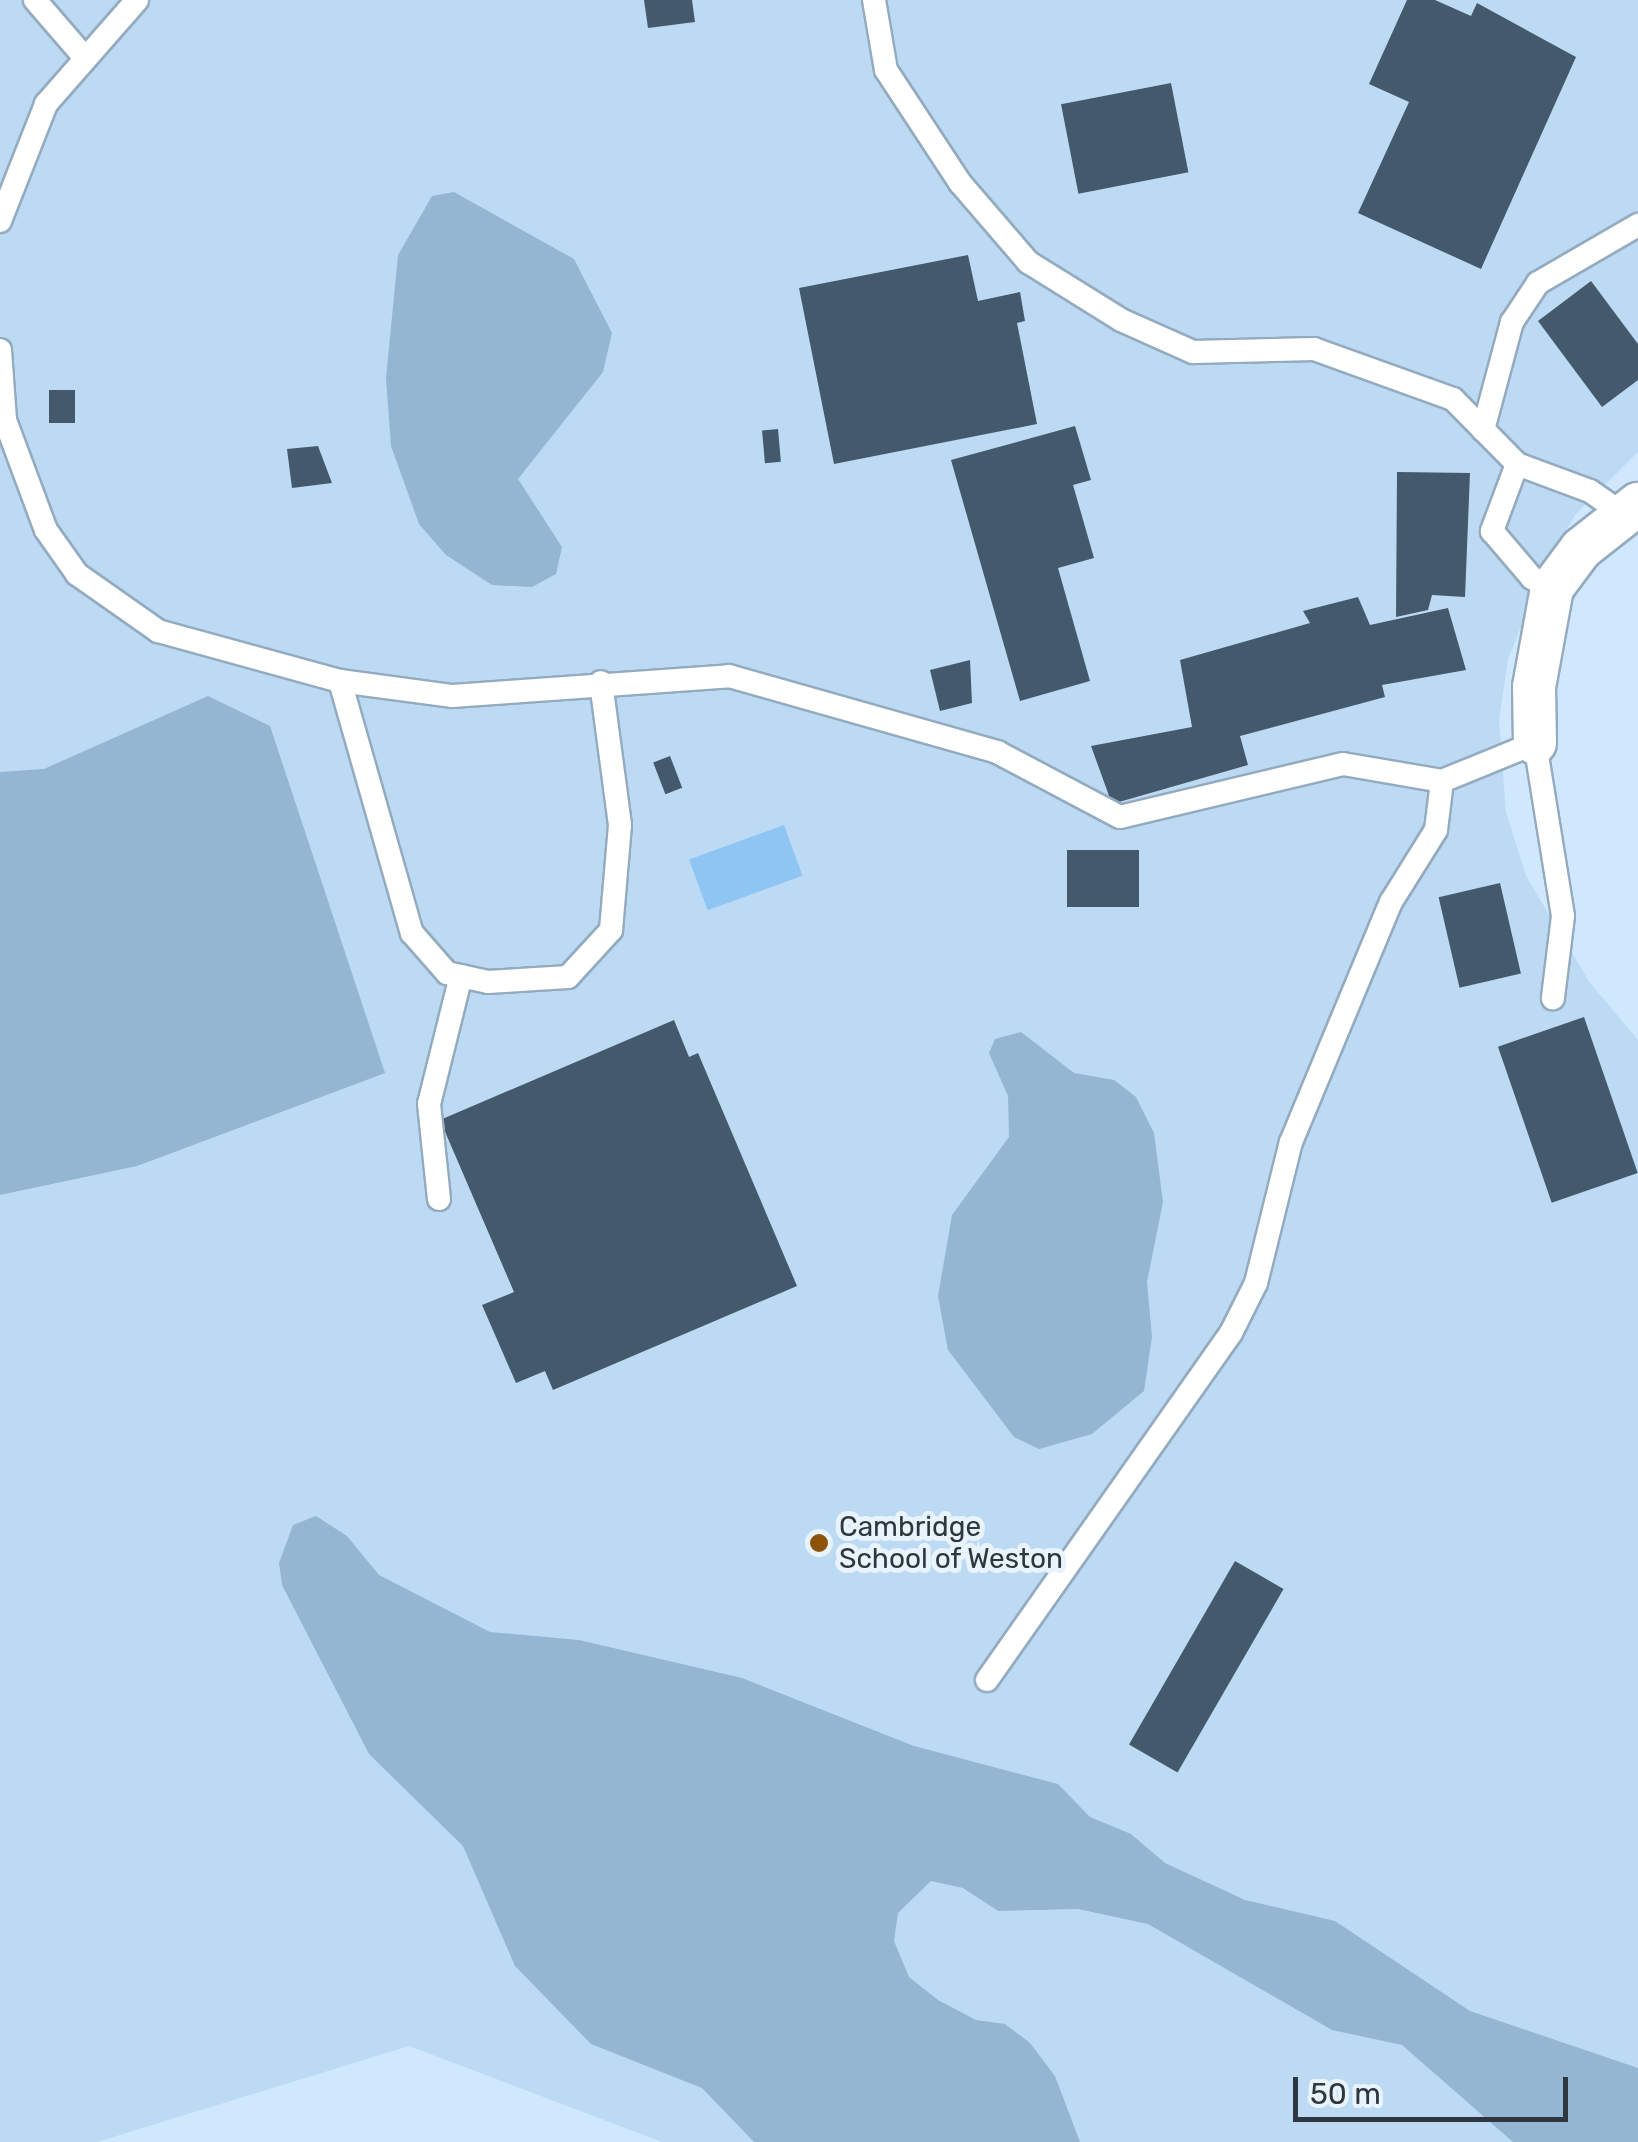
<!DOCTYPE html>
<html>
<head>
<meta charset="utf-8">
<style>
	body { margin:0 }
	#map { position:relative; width:1638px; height:2142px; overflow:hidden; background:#cfe8fd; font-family:Rubik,sans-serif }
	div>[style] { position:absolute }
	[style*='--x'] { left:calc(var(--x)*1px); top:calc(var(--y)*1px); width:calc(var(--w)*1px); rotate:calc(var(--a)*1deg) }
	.built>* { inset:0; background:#bcdaf4 }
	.green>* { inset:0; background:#94b6d2 }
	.water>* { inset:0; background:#8fc5f3; transform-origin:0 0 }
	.building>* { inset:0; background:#44596b; transform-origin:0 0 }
	.roads { filter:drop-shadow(2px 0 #94abbf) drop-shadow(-2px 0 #94abbf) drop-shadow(0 2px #94abbf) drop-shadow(0 -2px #94abbf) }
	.lane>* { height:22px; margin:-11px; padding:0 11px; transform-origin:11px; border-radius:11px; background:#fff }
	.street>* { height:42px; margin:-21px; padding:0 21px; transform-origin:21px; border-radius:21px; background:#fff }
	.dots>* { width:28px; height:28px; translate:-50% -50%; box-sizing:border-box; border:5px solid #e9f3fb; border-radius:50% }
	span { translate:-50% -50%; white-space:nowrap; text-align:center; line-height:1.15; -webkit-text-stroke:10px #e9f3fb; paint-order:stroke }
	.poi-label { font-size:28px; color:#2e3740 }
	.left { translate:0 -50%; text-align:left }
	.scale { position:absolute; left:1293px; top:2077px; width:275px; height:45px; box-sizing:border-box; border:5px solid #2e3740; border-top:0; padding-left:12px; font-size:30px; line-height:35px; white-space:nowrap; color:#2e3740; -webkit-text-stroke:8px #e9f3fb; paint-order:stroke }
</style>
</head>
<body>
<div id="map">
	<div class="built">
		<div style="clip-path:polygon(0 0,1638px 0,1638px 452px,1576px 514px,1549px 557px,1508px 659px,1499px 720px,1506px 812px,1526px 876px,1590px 983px,1638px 1040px,1638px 2142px,662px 2142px,409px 2046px,97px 2142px,0 2142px)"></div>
	</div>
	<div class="green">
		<div style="clip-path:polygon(454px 192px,574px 259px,612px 333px,603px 372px,518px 479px,562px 547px,556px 574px,532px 587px,492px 585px,446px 555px,419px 524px,391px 446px,386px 378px,398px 255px,432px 196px)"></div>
		<div style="clip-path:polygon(208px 696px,270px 726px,385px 1073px,137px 1166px,0 1195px,0 772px,44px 769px)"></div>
		<div style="clip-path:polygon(1021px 1032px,1074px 1073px,1114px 1080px,1136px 1097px,1154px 1133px,1163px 1202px,1147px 1282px,1152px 1337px,1144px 1391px,1092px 1434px,1039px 1449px,1014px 1437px,948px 1350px,938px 1296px,952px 1215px,1009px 1137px,1008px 1096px,989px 1053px,995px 1039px)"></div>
		<div style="clip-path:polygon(316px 1516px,347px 1536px,379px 1575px,490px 1632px,579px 1640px,742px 1678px,914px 1746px,1058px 1784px,1090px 1817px,1131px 1834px,1165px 1863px,1245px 1900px,1335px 1921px,1470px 2011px,1638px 2068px,1638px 2142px,1513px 2142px,1402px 2045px,1332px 2030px,1148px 1924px,1078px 1909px,998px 1911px,963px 1888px,931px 1881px,898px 1913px,894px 1941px,909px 1977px,938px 2000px,976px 2020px,1005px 2024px,1030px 2043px,1055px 2076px,1080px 2142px,754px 2142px,702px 2088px,591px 2044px,515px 1966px,463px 1846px,369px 1754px,282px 1585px,279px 1563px,293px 1525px)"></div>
	</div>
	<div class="water">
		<div style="left:784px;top:825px;width:54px;height:101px;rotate:70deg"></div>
	</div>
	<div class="building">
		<div style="clip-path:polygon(644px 0,692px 0,695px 22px,648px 28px)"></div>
		<div style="clip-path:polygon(1407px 0,1435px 0,1471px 16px,1477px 3px,1576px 57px,1481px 269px,1358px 213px,1409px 102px,1369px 84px)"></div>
		<div style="left:1171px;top:83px;width:91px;height:112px;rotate:79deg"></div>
		<div style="clip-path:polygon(968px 255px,978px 301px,1020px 292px,1025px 321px,1017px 323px,1037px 424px,834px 464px,799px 288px)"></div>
		<div style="clip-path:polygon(1591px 281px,1638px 344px,1638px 380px,1602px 407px,1538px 321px)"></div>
		<div style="left:75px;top:390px;width:33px;height:26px;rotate:90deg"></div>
		<div style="clip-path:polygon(1075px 426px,1091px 480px,1073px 485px,1094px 558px,1058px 568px,1090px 681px,1020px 701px,951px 460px)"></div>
		<div style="left:778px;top:429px;width:33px;height:16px;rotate:85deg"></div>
		<div style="clip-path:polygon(318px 446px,332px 483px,292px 488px,287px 449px)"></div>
		<div style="clip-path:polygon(1397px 472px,1470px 473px,1465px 597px,1432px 595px,1428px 610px,1396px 617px)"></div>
		<div style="clip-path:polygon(1358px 597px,1370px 625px,1448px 608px,1466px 670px,1382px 685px,1385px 697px,1240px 736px,1248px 765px,1112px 804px,1091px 746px,1192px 727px,1180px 660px,1310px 623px,1303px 611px)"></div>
		<div style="clip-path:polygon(970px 660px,972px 703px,940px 711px,930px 670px)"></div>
		<div style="left:670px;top:756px;width:34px;height:18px;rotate:69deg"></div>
		<div style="left:1067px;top:850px;width:72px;height:57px"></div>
		<div style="left:1500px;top:883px;width:93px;height:63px;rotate:77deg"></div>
		<div style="left:1584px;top:1017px;width:165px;height:91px;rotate:71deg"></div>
		<div style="clip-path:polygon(674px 1020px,689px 1057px,698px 1053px,797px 1286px,553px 1390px,545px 1371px,516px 1383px,482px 1305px,514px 1292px,440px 1120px)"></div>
		<div style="left:1235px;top:1561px;width:56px;height:212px;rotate:30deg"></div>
	</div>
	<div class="roads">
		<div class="lane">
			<div style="--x:35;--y:0;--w:77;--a:49.2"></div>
			<div style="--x:874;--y:0;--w:71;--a:80.3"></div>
			<div style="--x:886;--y:70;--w:136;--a:56.7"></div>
			<div style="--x:961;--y:184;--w:103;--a:49.3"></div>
			<div style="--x:1028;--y:262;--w:110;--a:31.9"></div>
			<div style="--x:1121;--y:320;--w:79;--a:24"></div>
			<div style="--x:1193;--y:352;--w:121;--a:-1.4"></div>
			<div style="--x:1314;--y:349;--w:148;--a:19.8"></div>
			<div style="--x:1453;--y:399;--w:91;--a:45.4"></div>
			<div style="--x:1517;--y:464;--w:72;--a:110.5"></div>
			<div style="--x:1492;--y:531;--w:62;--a:49.6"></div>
			<div style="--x:1532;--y:578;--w:22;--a:27"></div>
			<div style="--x:0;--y:221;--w:126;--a:-68.5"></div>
			<div style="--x:46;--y:104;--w:138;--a:-48.8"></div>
			<div style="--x:0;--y:350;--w:70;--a:85.9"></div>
			<div style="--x:5;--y:420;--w:117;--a:69.6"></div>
			<div style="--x:46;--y:530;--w:54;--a:54.8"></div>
			<div style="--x:77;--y:574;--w:99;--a:35.1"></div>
			<div style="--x:158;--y:631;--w:189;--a:15.4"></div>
			<div style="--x:340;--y:681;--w:114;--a:7.6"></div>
			<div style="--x:453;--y:696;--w:277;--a:-4.1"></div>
			<div style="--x:729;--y:676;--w:279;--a:15.8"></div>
			<div style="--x:997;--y:752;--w:139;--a:27.9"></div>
			<div style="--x:1120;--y:817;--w:229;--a:-13.4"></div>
			<div style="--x:1343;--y:764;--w:100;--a:9.7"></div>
			<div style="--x:1442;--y:781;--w:100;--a:-22.2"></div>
			<div style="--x:1535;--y:743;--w:175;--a:80.8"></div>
			<div style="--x:1563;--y:916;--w:83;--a:97"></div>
			<div style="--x:1483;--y:430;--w:112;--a:-75"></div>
			<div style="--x:1512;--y:322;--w:47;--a:-56.3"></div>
			<div style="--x:1538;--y:283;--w:116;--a:-30.1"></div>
			<div style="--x:1517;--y:464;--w:78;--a:20.3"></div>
			<div style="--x:1590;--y:491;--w:40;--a:34.9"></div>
			<div style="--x:340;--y:681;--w:262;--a:74.1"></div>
			<div style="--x:412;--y:933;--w:53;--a:48.8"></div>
			<div style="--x:447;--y:973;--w:42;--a:12.4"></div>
			<div style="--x:488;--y:982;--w:80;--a:-3.6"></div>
			<div style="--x:568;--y:977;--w:64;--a:-47.5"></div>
			<div style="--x:611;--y:930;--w:105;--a:-85.1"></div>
			<div style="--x:620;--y:825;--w:144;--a:-97.6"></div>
			<div style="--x:439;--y:1199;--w:96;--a:-96"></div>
			<div style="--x:429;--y:1104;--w:132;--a:-76"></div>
			<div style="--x:987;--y:1680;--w:424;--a:-54.9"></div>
			<div style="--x:1231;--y:1333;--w:56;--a:-63.4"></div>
			<div style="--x:1256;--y:1283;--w:145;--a:-76.1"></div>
			<div style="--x:1291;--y:1142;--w:260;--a:-67.4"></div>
			<div style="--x:1391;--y:902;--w:85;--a:-58"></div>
			<div style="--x:1436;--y:830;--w:49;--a:-83"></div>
		</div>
		<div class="street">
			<div style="--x:1535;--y:743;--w:56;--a:-91"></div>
			<div style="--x:1534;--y:687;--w:101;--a:-79.7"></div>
			<div style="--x:1552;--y:588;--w:49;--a:-53.4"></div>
			<div style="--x:1581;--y:549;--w:73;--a:-38.3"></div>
		</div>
	</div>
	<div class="dots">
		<div style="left:819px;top:1543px;background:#8c530b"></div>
	</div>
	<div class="poi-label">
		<span class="left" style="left:839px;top:1543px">Cambridge<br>School of Weston</span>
	</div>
	<div class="scale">50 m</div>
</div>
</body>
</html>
